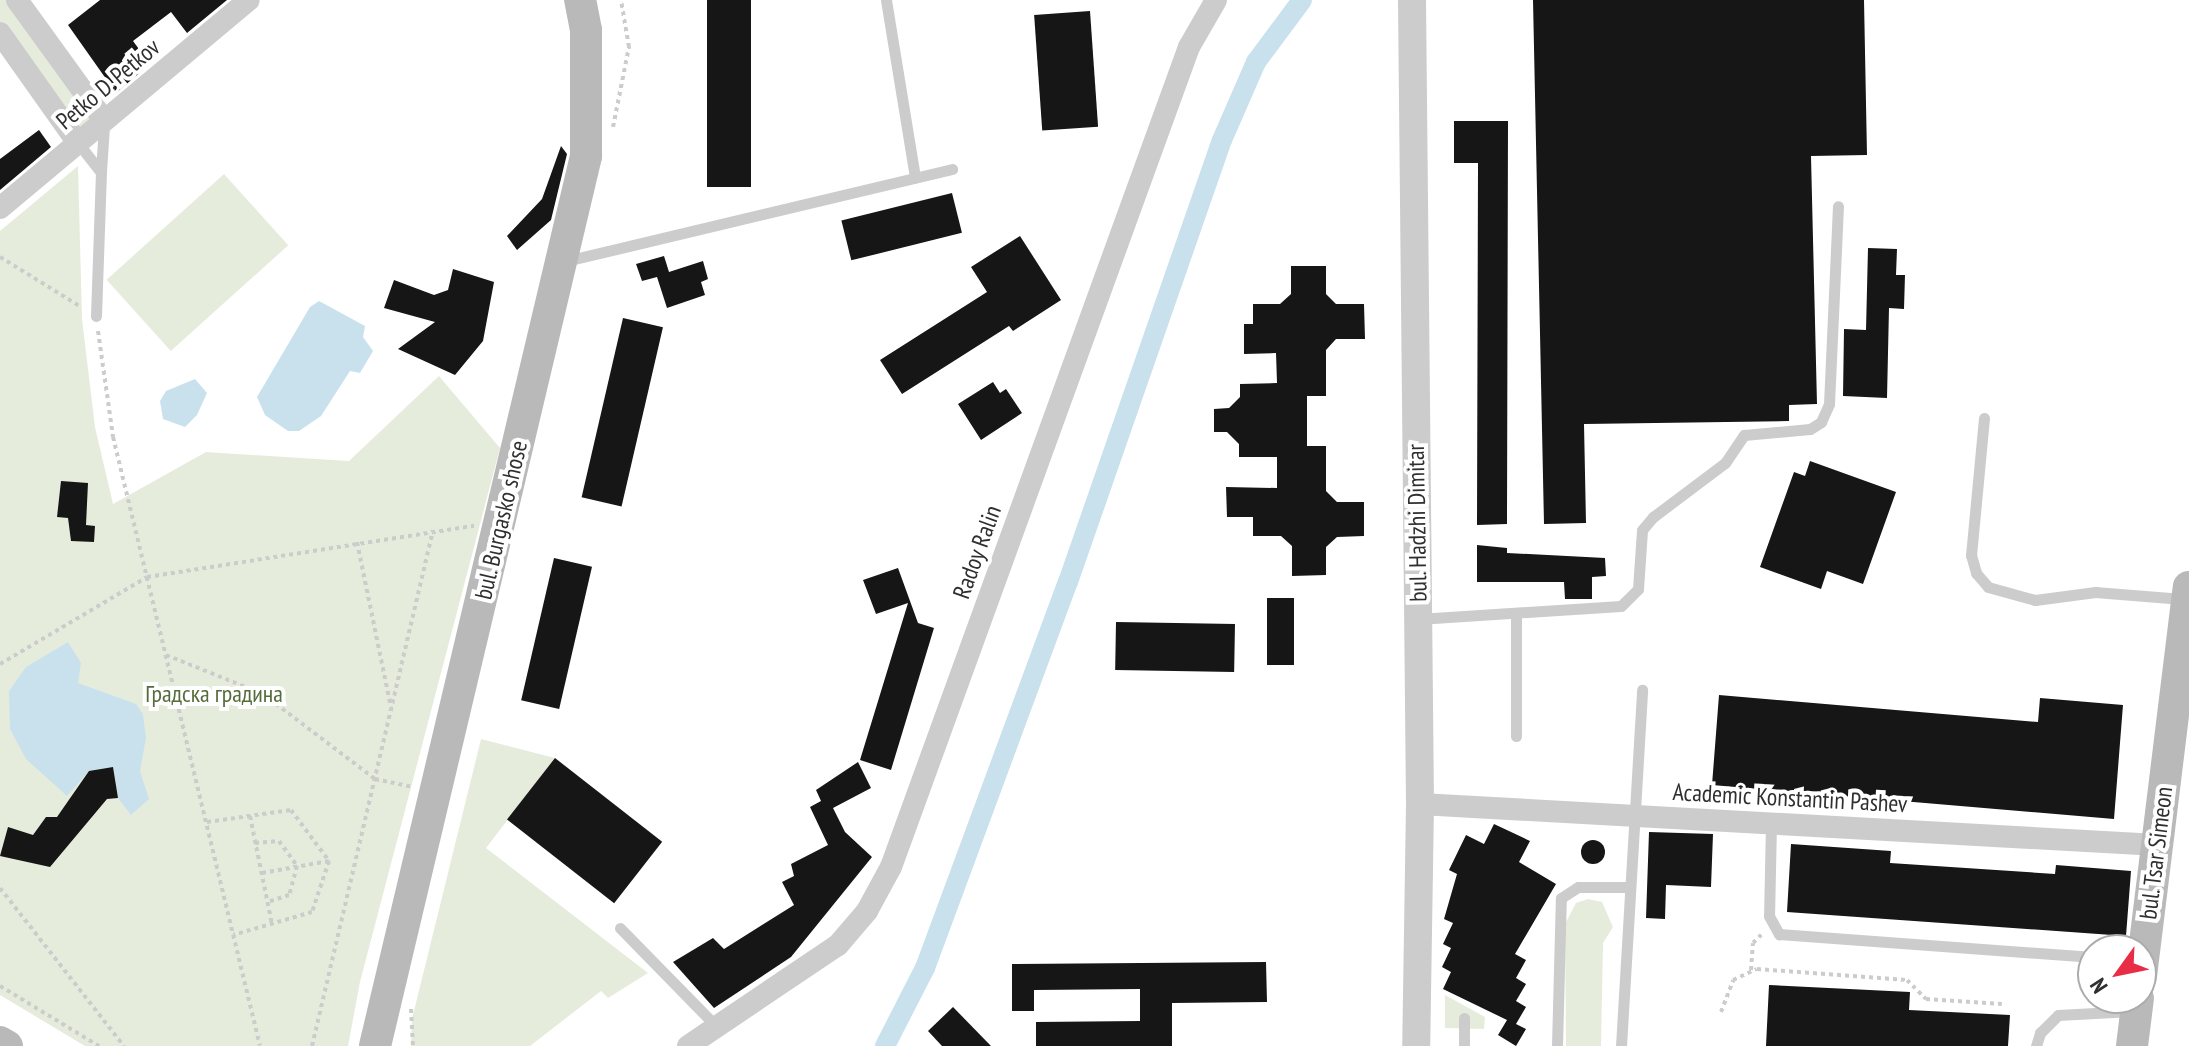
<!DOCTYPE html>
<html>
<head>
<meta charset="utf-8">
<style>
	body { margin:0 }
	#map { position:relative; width:2189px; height:1046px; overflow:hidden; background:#fff; font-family:"PT Sans Narrow",sans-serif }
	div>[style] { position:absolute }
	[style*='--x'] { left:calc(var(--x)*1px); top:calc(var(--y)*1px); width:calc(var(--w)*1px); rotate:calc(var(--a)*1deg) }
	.green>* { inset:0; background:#e6ecdc; transform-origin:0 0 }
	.water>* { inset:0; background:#c8e1ed }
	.canal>* { height:20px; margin:-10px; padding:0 10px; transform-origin:10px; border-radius:10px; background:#c8e1ed }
	.building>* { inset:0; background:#161616; transform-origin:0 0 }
	.round { border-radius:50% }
	.path>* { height:4px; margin-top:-2px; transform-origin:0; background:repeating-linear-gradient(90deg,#ccc 0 4px,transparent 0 8px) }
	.service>* { height:11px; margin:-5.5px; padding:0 5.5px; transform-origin:5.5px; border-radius:5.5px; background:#ccc }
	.minor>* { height:22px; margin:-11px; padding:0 11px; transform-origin:11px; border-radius:11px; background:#ccc }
	.tertiary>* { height:28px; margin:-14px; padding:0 14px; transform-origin:14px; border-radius:14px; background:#ccc }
	.secondary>* { height:32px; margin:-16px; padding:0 16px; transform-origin:16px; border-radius:16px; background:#b9b9b9 }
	span { translate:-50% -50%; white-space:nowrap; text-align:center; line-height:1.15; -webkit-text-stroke:8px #fff; paint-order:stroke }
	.street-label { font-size:24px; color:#2f2f2f }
	.park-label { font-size:24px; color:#556c3b }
	.north { position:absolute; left:2077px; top:934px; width:80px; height:80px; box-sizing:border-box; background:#fff; border:2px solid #acacac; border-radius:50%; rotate:237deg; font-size:22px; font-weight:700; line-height:32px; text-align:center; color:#2f2f2f }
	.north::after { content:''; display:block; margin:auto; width:28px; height:36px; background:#e92d46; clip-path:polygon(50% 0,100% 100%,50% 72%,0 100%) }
</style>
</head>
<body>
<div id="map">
	<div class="green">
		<div style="clip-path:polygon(0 0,17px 0,104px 120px,78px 143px,0 33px)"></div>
		<div style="clip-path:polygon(78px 166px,82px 319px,95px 427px,113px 504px,206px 452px,349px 461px,439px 376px,500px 448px,360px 982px,348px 1046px,85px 1046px,0 995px,0 231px)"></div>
		<div style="left:224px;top:174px;width:96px;height:158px;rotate:48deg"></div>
		<div style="clip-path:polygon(481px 739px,555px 758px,486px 848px,648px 973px,608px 998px,601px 991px,530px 1046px,411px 1046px,412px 1019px)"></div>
		<div style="clip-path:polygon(1588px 899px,1602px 902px,1613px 927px,1603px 943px,1601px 1046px,1566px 1046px,1565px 924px,1576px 903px)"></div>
		<div style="clip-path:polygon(1445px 995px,1485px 1017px,1484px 1029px,1445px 1028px)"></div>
	</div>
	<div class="water">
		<div style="clip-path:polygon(319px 301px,365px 326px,363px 337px,373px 351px,360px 373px,350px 371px,321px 416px,299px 431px,288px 431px,265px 415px,257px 397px,310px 307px)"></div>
		<div style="clip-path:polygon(195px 379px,207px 393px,197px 415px,185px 427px,163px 419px,160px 401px,166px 391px)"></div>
		<div style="clip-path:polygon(68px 642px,81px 663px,78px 683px,136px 704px,143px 714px,146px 738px,140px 771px,149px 799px,131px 815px,118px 798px,113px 767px,89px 771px,67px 796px,26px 759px,10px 729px,9px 691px,26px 667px)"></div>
	</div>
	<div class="canal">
		<div style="--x:885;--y:1046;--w:88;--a:-62.9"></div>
		<div style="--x:925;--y:968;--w:412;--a:-69.7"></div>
		<div style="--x:1068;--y:582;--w:468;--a:-70.8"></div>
		<div style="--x:1222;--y:140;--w:85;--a:-66.4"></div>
		<div style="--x:1256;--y:62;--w:77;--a:-53.4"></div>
	</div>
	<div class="building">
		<div style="clip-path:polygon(100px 0,227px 0,187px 33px,171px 12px,133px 41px,150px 64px,116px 93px,68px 25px)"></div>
		<div style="left:707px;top:0;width:44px;height:187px"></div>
		<div style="clip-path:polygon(1533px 0,1864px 0,1867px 155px,1811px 156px,1817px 404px,1789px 405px,1789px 421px,1584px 424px,1586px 523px,1544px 524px)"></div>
		<div style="left:1090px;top:11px;width:116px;height:56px;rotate:86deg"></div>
		<div style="clip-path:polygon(1454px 121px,1508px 121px,1507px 524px,1477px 525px,1478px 163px,1454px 163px)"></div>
		<div style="clip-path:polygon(39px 130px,51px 147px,0 190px,0 159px)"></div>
		<div style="clip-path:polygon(561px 146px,567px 154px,551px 220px,517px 250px,507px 236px,542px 199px)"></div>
		<div style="left:952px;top:193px;width:41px;height:114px;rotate:76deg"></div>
		<div style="clip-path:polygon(1020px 236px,1061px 300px,1013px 331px,1009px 326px,902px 394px,880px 360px,987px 292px,971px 267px)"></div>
		<div style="clip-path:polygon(1868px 248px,1897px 249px,1896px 275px,1905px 275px,1904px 309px,1889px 308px,1887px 398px,1843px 396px,1844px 329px,1866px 330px)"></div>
		<div style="clip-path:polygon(664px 256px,669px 272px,703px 261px,708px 279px,701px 282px,705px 295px,667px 308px,657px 277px,642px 281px,636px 264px)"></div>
		<div style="clip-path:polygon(1291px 266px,1326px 266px,1326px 294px,1336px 304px,1364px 304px,1365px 339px,1336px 339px,1326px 350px,1326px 396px,1307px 396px,1307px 446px,1326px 446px,1326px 491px,1337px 502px,1364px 502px,1364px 536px,1337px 537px,1326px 547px,1326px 575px,1292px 576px,1292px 546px,1281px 536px,1253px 536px,1253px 517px,1227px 517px,1226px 487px,1277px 488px,1277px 457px,1239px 457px,1239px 444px,1227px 432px,1214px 432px,1214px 409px,1229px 408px,1240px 397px,1240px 384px,1277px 383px,1276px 353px,1244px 354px,1244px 324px,1253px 324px,1253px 304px,1280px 304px,1291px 294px)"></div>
		<div style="clip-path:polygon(453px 269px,494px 282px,483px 341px,455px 375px,398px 349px,435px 322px,384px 308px,394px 280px,434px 295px,448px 290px)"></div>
		<div style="left:623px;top:318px;width:41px;height:184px;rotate:13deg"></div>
		<div style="clip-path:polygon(993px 382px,1000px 393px,1006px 389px,1022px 413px,981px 440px,958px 404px)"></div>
		<div style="clip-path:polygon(1810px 461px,1896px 492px,1863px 584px,1827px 571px,1821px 589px,1760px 567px,1794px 472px,1805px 476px)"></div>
		<div style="clip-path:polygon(61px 481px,88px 483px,86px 525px,95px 526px,94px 542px,71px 541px,68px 518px,57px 517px)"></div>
		<div style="clip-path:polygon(1477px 545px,1507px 548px,1507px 553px,1605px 558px,1606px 576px,1592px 577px,1592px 599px,1565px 599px,1564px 582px,1477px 582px)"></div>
		<div style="left:554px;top:558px;width:39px;height:146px;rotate:13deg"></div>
		<div style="clip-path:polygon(898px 568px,918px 623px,934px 628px,891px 770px,860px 760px,908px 603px,876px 614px,863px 580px)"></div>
		<div style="left:1267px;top:598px;width:27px;height:67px"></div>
		<div style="left:1116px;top:622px;width:119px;height:48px;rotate:1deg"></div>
		<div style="clip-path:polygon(1719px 695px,2038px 722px,2040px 698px,2123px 705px,2114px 819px,1712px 785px)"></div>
		<div style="left:555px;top:758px;width:136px;height:78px;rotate:38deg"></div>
		<div style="clip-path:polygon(858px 762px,871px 788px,833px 808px,845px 832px,872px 857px,791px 957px,714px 1008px,673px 962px,713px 938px,724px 949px,794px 905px,782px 882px,794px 876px,791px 864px,828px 845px,810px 807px,821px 801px,816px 790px)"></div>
		<div style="clip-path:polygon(113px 767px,118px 798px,107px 799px,50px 867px,0 856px,8px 827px,33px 835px,46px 817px,57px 817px,89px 771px)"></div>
		<div style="clip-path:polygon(1494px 824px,1530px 841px,1519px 862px,1556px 884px,1515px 954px,1526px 960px,1516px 978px,1526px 984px,1516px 1001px,1526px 1007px,1516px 1024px,1526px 1029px,1516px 1046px,1498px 1035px,1507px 1020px,1443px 989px,1451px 972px,1442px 967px,1451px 948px,1443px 944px,1453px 923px,1444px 919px,1457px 874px,1449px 870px,1466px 835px,1484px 844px)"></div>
		<div style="clip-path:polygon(1649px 832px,1713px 834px,1711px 887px,1666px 885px,1665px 919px,1646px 918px)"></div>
		<div class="round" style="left:1581px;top:840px;width:24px;height:24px"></div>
		<div style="clip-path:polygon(1791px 844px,1891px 851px,1890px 863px,2055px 874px,2056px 865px,2131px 871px,2126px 936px,1787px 912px)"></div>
		<div style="clip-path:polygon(1266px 962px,1267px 1002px,1172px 1003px,1172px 1046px,1036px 1046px,1036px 1022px,1140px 1021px,1140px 989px,1034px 990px,1034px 1011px,1012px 1011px,1012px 964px)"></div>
		<div style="clip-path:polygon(1769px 985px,1910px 992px,1909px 1010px,2010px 1015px,2008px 1046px,1766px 1046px)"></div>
		<div style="clip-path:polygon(953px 1007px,991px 1046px,942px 1046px,928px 1031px)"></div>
	</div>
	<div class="path">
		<div style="--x:613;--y:127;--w:82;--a:-78.7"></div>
		<div style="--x:629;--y:47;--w:48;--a:-99.7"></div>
		<div style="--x:0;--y:257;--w:95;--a:31.7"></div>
		<div style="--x:98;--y:331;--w:107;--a:81.9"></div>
		<div style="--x:113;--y:437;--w:626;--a:76.43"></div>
		<div style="--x:357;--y:542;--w:168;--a:78.4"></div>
		<div style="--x:166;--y:655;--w:105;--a:21.9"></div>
		<div style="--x:263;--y:694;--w:141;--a:37.2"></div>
		<div style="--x:375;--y:779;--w:38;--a:12"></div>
		<div style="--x:0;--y:664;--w:171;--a:-30.6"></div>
		<div style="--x:147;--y:577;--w:331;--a:-8.9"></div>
		<div style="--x:250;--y:816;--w:110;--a:78.5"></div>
		<div style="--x:207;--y:822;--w:85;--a:-8.1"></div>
		<div style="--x:291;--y:810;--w:64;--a:53.3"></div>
		<div style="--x:329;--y:861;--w:54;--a:108.4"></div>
		<div style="--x:312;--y:912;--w:82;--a:163.8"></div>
		<div style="--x:255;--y:843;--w:24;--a:-5"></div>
		<div style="--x:279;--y:841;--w:31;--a:54"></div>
		<div style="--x:297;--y:866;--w:30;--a:105"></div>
		<div style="--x:289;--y:895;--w:23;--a:162"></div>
		<div style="--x:262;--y:873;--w:68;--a:-10.2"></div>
		<div style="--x:0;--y:888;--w:201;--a:51.9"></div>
		<div style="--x:1751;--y:970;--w:27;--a:-86"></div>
		<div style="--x:1753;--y:943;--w:14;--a:-45"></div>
		<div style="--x:0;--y:986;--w:116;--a:31.2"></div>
		<div style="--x:411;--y:1009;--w:37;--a:87"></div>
		<div style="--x:1721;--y:1012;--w:34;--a:-69"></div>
		<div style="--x:1733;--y:980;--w:26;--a:-25"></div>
		<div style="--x:1757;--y:969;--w:150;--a:4.2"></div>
		<div style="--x:1907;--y:980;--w:27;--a:45"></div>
		<div style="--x:1926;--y:999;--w:76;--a:3.8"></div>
		<div style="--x:312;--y:1046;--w:530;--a:-76.8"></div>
	</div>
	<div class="service">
		<div style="--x:886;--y:0;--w:180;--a:80.7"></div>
		<div style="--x:78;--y:143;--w:37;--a:52"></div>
		<div style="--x:101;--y:172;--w:144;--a:92"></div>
		<div style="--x:101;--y:172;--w:47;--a:-86.3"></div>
		<div style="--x:566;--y:261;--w:397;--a:-13.4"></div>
		<div style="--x:1984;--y:418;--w:138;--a:95.4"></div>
		<div style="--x:1971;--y:555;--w:19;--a:74"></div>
		<div style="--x:1976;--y:573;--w:18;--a:49"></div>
		<div style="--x:1988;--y:587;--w:49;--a:15.5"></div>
		<div style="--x:2035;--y:600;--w:61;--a:-7.6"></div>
		<div style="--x:2095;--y:592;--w:88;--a:4.5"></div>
		<div style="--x:1418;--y:619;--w:203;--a:-3.7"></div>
		<div style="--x:1621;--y:606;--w:24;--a:-45"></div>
		<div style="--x:1638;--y:589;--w:59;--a:-86.1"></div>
		<div style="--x:1642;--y:530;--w:17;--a:-50"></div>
		<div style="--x:1653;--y:517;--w:90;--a:-36.9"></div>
		<div style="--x:1725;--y:463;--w:34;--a:-56"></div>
		<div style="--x:1744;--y:435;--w:66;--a:-5.2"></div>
		<div style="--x:1810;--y:429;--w:13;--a:-32"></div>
		<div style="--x:1821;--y:422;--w:20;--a:-66"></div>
		<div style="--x:1829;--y:404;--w:198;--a:-87.4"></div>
		<div style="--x:1516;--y:736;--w:123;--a:-90"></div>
		<div style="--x:1771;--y:823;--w:93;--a:91.2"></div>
		<div style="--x:1769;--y:916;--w:21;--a:61"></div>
		<div style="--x:1779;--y:934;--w:315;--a:4.2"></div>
		<div style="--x:620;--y:928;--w:139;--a:45.6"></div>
		<div style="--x:1464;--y:1046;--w:28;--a:-90"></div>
		<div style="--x:1557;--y:1046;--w:148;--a:-88.5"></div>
		<div style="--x:1561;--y:898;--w:20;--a:-33"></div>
		<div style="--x:1578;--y:887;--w:50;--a:0"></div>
		<div style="--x:1621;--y:1046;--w:357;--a:-86.6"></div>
		<div style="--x:2036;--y:1046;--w:14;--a:-73"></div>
		<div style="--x:2040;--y:1033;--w:25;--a:-45"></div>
		<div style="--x:2058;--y:1015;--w:74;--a:-3.1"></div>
	</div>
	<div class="minor">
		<div style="--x:17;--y:0;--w:148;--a:54.1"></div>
		<div style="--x:0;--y:33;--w:135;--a:54.7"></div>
		<div style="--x:0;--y:208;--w:324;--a:-39.9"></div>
		<div style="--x:1420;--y:804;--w:739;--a:3.18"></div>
		<div style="--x:688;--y:1046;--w:181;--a:-34"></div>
		<div style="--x:838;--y:945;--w:45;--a:-49.5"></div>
		<div style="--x:867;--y:911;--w:50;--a:-61.4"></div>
		<div style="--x:891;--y:867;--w:872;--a:-70.03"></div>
		<div style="--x:1189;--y:47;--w:54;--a:-60.1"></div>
	</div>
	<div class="tertiary">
		<div style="--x:1412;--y:0;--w:804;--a:89.43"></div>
		<div style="--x:1420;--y:804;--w:242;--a:90.9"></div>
	</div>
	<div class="secondary">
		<div style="--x:2141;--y:976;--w:392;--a:-83"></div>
		<div style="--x:0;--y:1042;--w:8;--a:30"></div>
		<div style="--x:375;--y:1046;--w:915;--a:-76.66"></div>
		<div style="--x:586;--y:156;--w:126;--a:-90"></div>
		<div style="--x:586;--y:30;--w:31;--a:-101"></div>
		<div style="--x:2132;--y:1046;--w:48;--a:-82.9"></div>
	</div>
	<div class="street-label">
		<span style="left:108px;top:84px;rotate:-40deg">Petko D. Petkov</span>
		<span style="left:501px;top:520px;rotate:-77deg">bul. Burgasko shose</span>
		<span style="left:1417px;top:523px;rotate:-91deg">bul. Hadzhi Dimitar</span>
		<span style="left:977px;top:552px;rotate:-70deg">Radoy Ralin</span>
		<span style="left:1790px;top:798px;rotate:3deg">Academic Konstantin Pashev</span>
		<span style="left:2156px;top:853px;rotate:-83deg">bul. Tsar Simeon</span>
	</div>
	<div class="park-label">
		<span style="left:214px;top:694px">Градска градина</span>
	</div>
	<div class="north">N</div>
</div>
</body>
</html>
